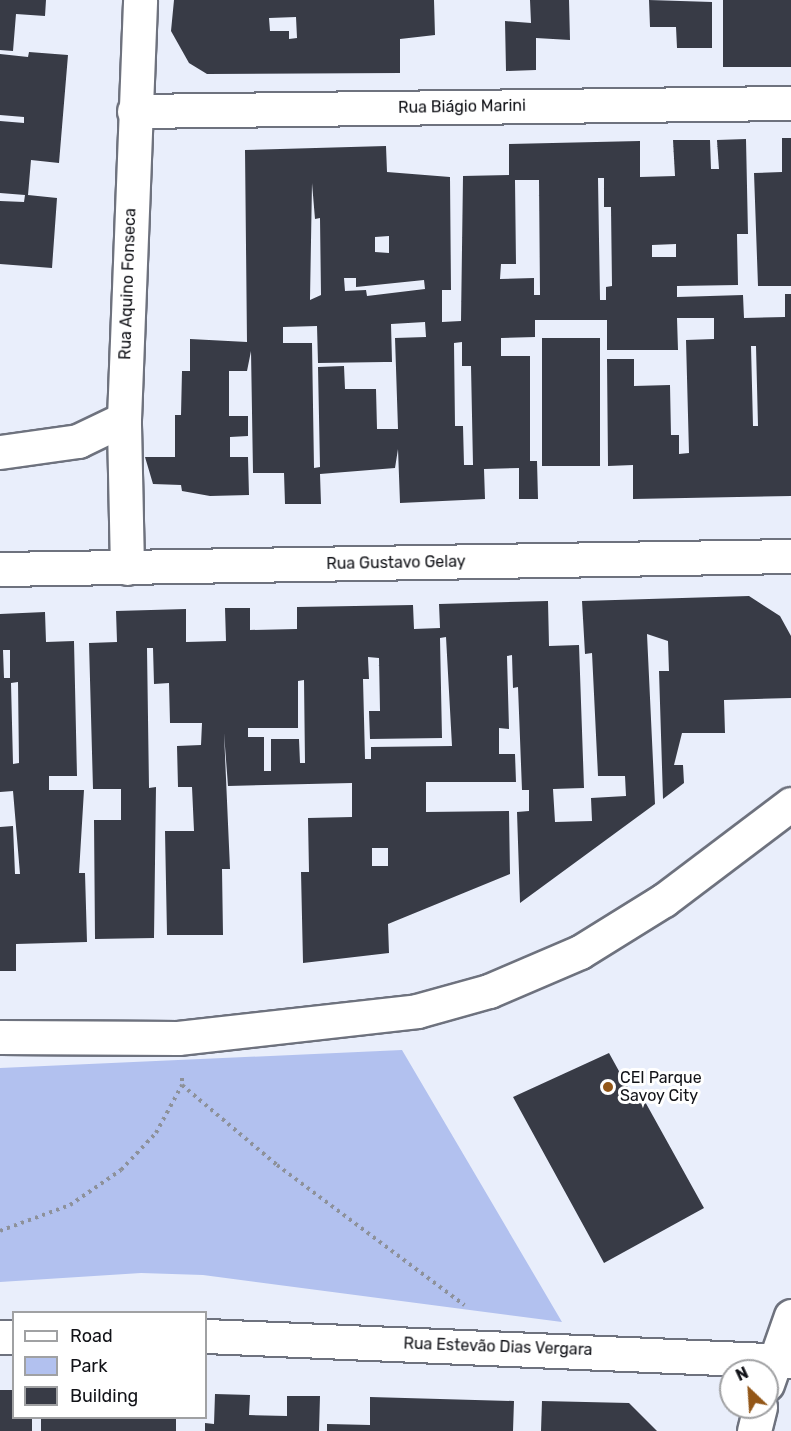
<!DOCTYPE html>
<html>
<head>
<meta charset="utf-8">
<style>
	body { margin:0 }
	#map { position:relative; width:791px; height:1431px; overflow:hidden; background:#e9eefb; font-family:Rubik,sans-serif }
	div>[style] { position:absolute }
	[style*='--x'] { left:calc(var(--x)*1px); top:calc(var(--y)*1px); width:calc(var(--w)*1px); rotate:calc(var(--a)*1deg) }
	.green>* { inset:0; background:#b2c1ef }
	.building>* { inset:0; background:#383b46; transform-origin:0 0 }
	.path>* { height:4px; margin-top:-2px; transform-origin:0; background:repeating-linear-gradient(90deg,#8d919a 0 3px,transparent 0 7.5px) }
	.roads { filter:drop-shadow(2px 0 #6e727e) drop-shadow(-2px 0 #6e727e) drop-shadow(0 2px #6e727e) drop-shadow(0 -2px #6e727e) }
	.minor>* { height:33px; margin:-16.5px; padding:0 16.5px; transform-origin:16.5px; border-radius:16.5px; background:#fff }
	.major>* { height:33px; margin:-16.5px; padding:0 16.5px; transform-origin:16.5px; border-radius:16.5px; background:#fff }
	.dots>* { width:16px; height:16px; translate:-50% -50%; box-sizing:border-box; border:3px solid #fff; border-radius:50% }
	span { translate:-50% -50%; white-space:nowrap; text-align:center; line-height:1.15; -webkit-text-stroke:6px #fff; paint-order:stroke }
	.street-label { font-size:16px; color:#121318 }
	.poi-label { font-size:16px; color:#121318 }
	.left { translate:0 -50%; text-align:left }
	.legend { position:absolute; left:12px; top:1311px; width:195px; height:108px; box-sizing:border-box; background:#fff; border:2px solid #a0a1a3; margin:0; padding:8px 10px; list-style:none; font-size:18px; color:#121318 }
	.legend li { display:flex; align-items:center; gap:12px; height:30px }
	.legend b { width:30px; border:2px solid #a0a1a3 }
	.north { position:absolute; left:719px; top:1359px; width:60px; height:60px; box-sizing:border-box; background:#fff; border:2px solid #a0a1a3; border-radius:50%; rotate:335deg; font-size:16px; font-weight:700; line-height:24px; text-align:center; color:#121318 }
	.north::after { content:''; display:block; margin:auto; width:21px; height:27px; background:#935718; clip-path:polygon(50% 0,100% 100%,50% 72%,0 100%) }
</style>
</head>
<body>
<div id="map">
	<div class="green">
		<div style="clip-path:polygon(402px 1050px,562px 1322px,203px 1275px,141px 1273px,0 1282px,0 1068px)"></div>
	</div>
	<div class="building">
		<div style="clip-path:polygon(0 0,46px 0,45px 16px,16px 14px,13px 51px,0 50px)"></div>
		<div style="clip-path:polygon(evenodd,174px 0,434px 0,435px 35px,400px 39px,400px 73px,207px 74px,189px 63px,171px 31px,174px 0,296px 17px,297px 38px,289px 39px,289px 31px,270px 31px,269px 18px,296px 17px)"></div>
		<div style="clip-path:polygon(530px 0,569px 0,570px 40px,536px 38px,536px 70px,506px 71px,505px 21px,531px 23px)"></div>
		<div style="clip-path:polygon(649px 0,712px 2px,712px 48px,677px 48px,676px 27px,650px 27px)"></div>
		<div style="left:723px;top:0;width:68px;height:67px"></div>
		<div style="clip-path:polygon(29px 52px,68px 55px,59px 163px,31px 160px,28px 195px,57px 198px,52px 268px,0 264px,0 201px,24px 202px,25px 195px,0 193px,0 121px,24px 123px,24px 117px,0 115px,0 54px,28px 57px)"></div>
		<div style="clip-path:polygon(782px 138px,791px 138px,791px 286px,758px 286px,754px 173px,782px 172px)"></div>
		<div style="clip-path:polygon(evenodd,746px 139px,748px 234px,737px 234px,738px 285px,677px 286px,677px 297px,743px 295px,744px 318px,785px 317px,785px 294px,791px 294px,791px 496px,633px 499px,633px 465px,608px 466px,607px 359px,634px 359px,634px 386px,670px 385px,671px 435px,679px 435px,679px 454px,689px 453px,686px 340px,714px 339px,714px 318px,677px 318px,678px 350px,607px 350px,607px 320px,535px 320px,535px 337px,501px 338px,501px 356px,530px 356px,530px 461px,537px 461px,538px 499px,519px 499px,519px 468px,484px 469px,485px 499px,400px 503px,398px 449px,395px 468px,320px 474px,321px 504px,285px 504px,284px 473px,253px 473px,251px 351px,247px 371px,229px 371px,229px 416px,248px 416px,248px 436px,230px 437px,230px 457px,248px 457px,249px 495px,210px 496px,182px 491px,181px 485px,153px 484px,145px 457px,175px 457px,175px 415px,181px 415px,182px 371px,190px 371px,190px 339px,247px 342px,245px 150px,386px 146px,387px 172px,450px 177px,451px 290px,442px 290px,442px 322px,461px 321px,463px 176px,509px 175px,509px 144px,640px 141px,640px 177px,675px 176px,673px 140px,710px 140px,711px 169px,719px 169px,717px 140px,746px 139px,598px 178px,604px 178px,604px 207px,611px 207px,612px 286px,606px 287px,606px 300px,600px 300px,598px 178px,746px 139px,515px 180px,539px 180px,540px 295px,534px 295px,534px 278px,500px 279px,501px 264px,516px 264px,515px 180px,746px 139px,312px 183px,315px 219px,320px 218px,321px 295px,310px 300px,312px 183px,746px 139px,389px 236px,389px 253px,375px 252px,375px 237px,389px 236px,746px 139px,676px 244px,676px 257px,652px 257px,652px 245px,676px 244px,746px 139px,344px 278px,356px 278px,356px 287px,424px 280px,425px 289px,367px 296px,366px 290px,345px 291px,344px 278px,746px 139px,425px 322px,426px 337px,395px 338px,398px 429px,377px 429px,376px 389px,345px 389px,344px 366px,318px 367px,320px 467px,314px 468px,312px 343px,283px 343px,283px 327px,317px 326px,318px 363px,385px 362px,392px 362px,391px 324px,425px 322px,746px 139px,462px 342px,462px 366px,471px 366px,473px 465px,464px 465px,463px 426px,455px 426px,454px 343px,462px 342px,746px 139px,751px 346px,756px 346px,758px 426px,753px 426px,751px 346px)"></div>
		<div style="left:600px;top:338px;width:128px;height:58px;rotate:90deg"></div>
		<div style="clip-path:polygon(evenodd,749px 596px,780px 616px,791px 636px,791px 698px,724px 700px,725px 733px,682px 733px,674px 765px,683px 765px,684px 783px,663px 799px,659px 671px,669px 671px,668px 641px,647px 634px,655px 804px,520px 903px,517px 812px,529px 811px,529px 790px,522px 790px,518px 687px,513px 688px,512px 655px,507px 656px,509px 729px,499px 728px,499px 754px,515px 754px,516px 782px,426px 782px,426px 812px,509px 811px,510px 874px,388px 924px,389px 953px,303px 963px,301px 872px,309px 872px,308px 818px,352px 817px,352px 783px,228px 786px,224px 733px,230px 869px,222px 869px,223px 935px,167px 935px,165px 831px,194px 831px,192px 787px,178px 787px,177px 746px,201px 745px,202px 723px,170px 723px,169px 683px,154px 684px,153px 648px,147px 648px,149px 788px,156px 787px,154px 938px,95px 939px,94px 820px,121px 820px,121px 789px,93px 789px,89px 643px,117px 642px,116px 611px,186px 609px,186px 642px,226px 641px,225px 608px,250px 608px,250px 630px,297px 629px,297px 607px,413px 605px,414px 629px,440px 628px,439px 604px,548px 601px,549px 646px,579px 645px,584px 788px,553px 789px,555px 822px,592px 821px,591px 798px,626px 796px,625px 776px,598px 776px,592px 653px,585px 654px,582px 601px,749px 596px,446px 637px,452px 746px,371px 747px,371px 759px,365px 759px,363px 679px,369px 679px,368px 657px,379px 658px,380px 711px,369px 711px,370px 739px,442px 738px,440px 638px,446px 637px,749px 596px,304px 680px,305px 763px,300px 763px,299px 739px,271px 739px,271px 771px,264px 771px,264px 737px,248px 737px,248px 728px,298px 728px,298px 681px,304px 680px,749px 596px,372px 848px,388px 848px,388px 866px,372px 866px,372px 848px)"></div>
		<div style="clip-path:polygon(evenodd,45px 612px,46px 642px,74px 641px,77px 776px,49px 776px,49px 790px,84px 790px,79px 873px,85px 873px,87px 942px,16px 944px,16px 971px,0 971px,0 827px,13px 826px,15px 874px,20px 874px,13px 791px,0 792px,0 614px,45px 612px,3px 650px,10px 650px,10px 678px,4px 678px,3px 650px,45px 612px,18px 682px,19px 763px,13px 764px,11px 683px,18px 682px)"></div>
		<div style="clip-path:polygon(609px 1053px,636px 1102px,643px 1098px,704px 1208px,604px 1263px,513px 1097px)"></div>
		<div style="clip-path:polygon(0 1390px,14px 1390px,14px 1418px,32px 1418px,32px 1431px,0 1431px)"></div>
		<div style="clip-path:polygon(215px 1394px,250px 1395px,249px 1415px,287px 1416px,287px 1396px,320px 1396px,319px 1431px,205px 1431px,205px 1423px,214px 1424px)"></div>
		<div style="clip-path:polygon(370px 1397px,514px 1401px,513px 1431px,327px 1431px,327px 1424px,370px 1425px)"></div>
		<div style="clip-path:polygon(542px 1401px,629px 1403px,657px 1431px,541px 1431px)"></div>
		<div style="left:41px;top:1418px;width:135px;height:13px"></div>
	</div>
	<div class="path">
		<div style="--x:182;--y:1078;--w:7;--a:90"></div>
		<div style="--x:182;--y:1085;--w:124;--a:40.1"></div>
		<div style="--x:277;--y:1165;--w:234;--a:36.8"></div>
		<div style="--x:0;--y:1231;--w:75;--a:-20.4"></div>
		<div style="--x:70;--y:1205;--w:62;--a:-34.5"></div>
		<div style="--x:121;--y:1170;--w:51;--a:-46.6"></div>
		<div style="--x:156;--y:1133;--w:55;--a:-61.6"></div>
	</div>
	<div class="roads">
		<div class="minor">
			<div style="--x:134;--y:111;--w:657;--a:-0.7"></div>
			<div style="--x:0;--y:452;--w:79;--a:-8"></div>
			<div style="--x:78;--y:441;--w:51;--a:-25.6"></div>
			<div style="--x:127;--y:568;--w:149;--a:-91.2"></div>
			<div style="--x:124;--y:419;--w:419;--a:-87.8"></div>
			<div style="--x:0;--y:569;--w:791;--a:-0.94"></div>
			<div style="--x:0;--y:1037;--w:178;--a:0.3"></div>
			<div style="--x:178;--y:1038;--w:241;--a:-6.4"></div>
			<div style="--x:417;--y:1011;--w:75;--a:-15.5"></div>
			<div style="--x:489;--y:991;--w:99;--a:-23.2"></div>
			<div style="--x:580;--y:952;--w:99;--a:-31.8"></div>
			<div style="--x:664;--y:900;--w:159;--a:-37.1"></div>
			<div style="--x:206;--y:1336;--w:586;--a:2.45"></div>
			<div style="--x:0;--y:1337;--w:14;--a:0"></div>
		</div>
		<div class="major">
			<div style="--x:767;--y:1384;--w:72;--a:-70.6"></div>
			<div style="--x:754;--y:1431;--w:25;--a:-76"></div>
		</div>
	</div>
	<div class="dots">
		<div style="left:608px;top:1087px;background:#935718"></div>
	</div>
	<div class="street-label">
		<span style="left:462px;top:107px;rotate:-1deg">Rua Biágio Marini</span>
		<span style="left:128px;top:284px;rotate:-88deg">Rua Aquino Fonseca</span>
		<span style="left:396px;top:563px;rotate:-1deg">Rua Gustavo Gelay</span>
		<span style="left:498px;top:1347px;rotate:2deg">Rua Estevão Dias Vergara</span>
	</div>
	<div class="poi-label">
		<span class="left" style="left:620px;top:1087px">CEI Parque<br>Savoy City</span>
	</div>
	<ul class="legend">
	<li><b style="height:8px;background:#fff"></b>Road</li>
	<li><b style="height:16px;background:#b2c1ef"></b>Park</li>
	<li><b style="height:16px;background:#383b46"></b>Building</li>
	</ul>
	<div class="north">N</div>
</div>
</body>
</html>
